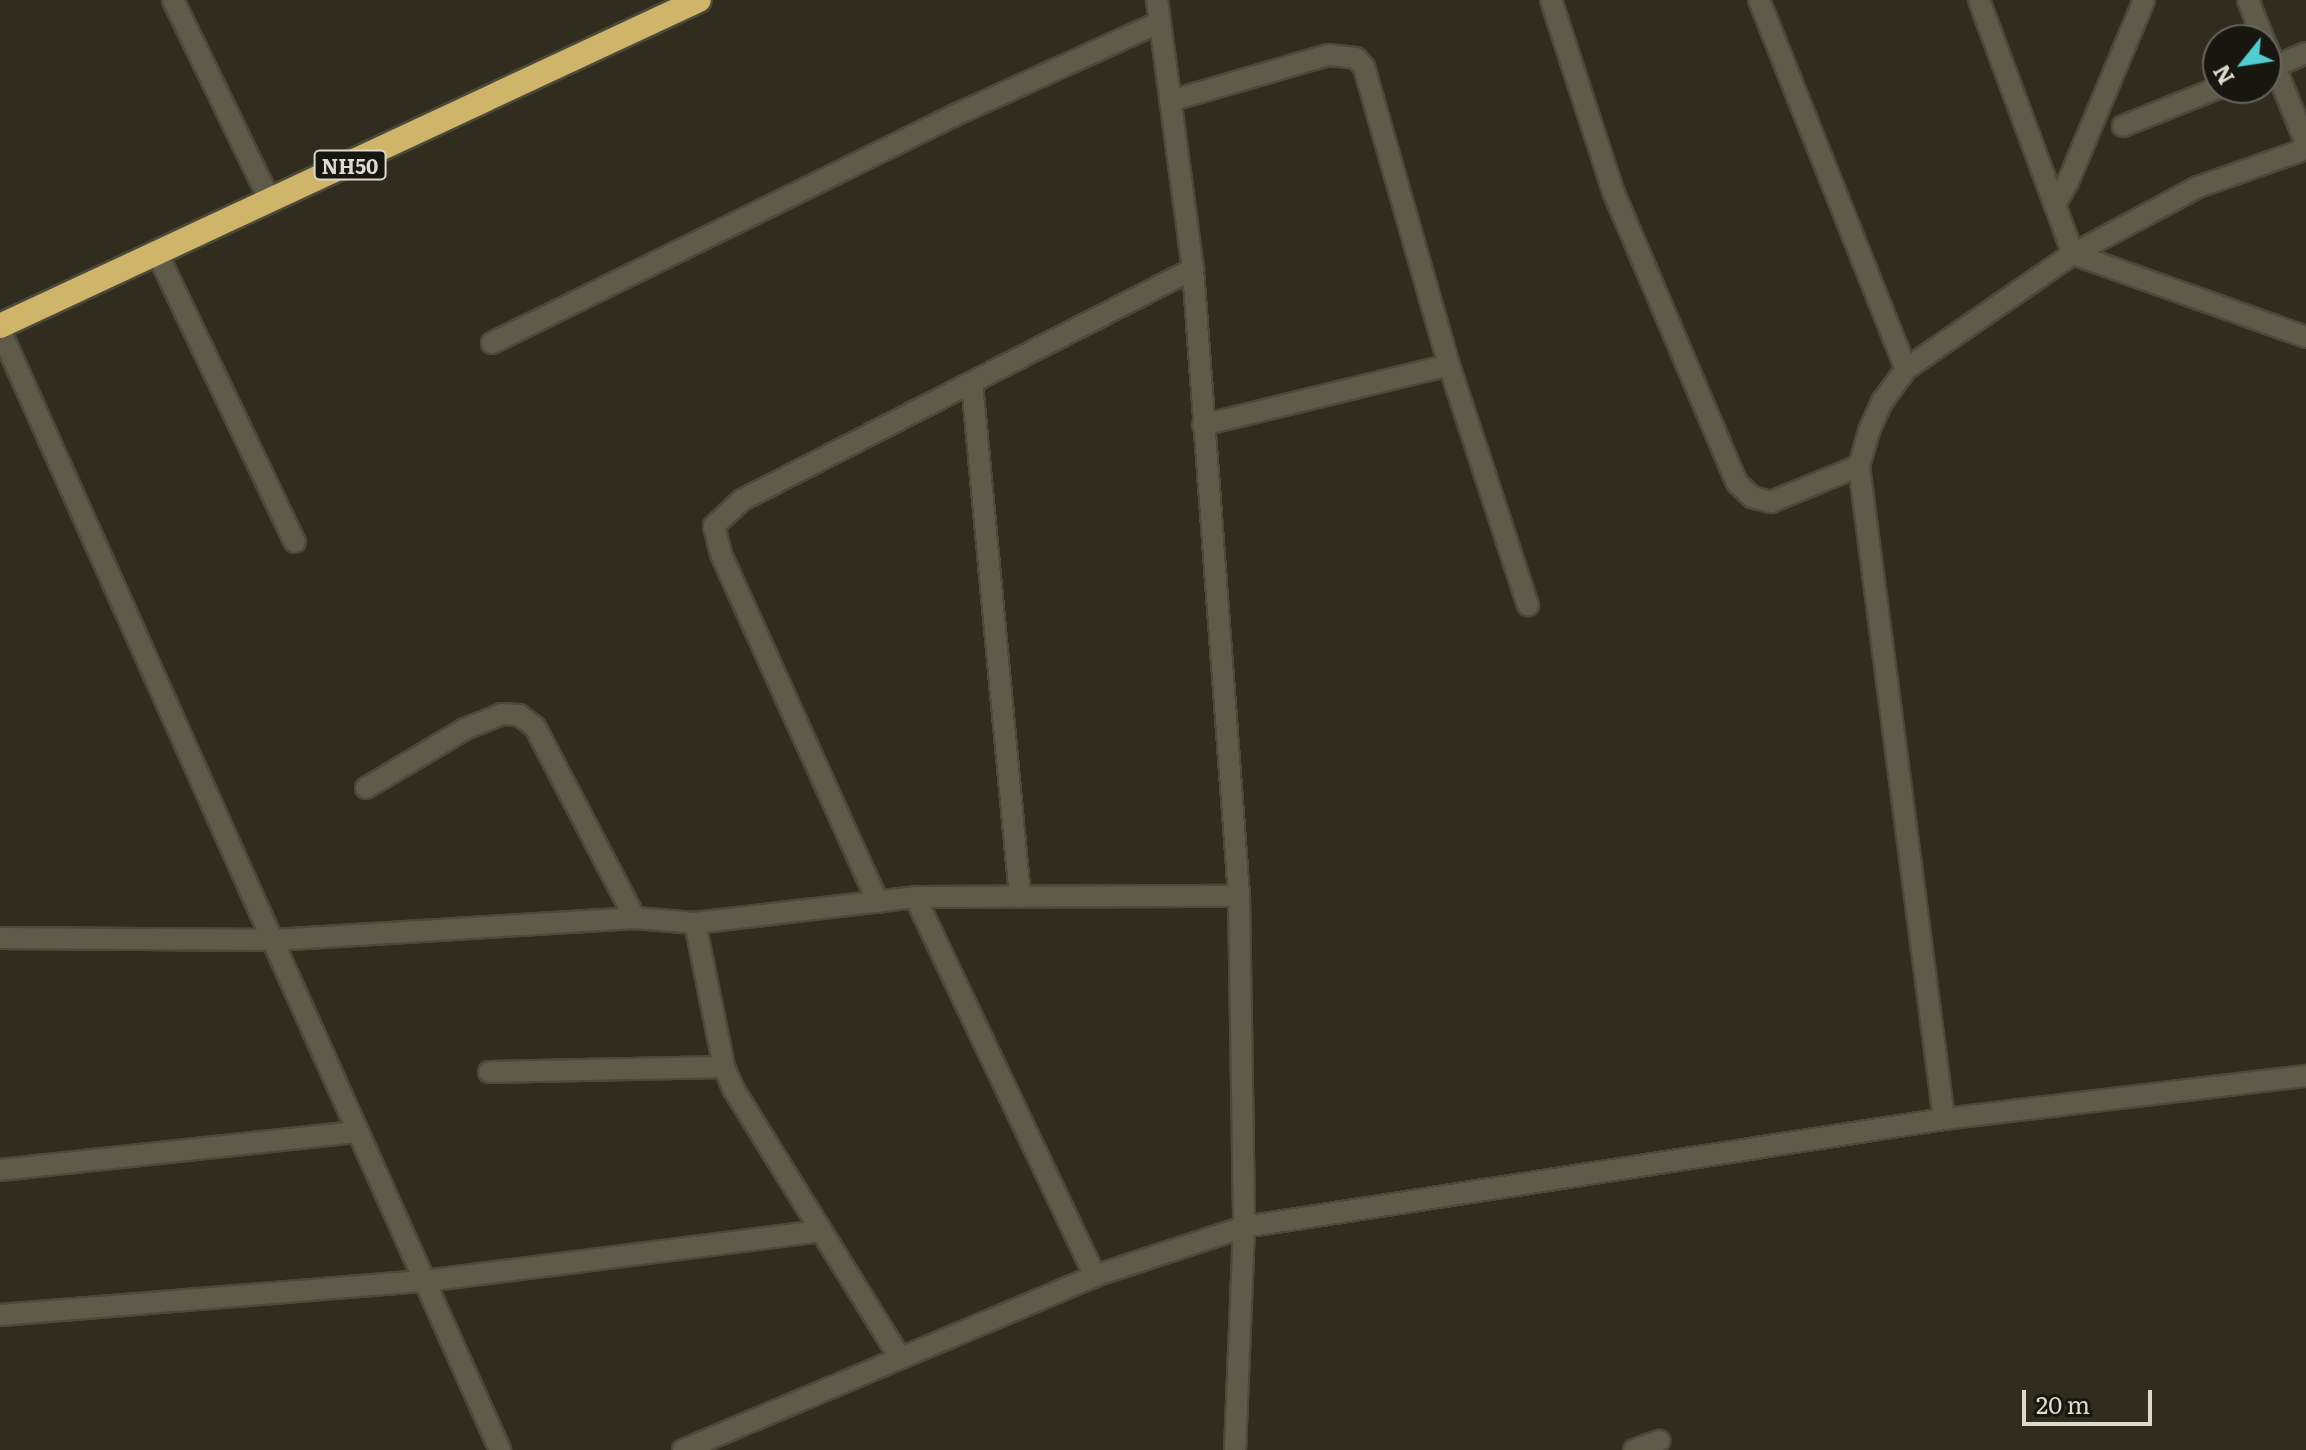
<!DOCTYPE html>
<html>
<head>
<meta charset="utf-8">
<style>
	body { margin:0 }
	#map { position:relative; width:2306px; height:1450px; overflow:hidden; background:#302d1e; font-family:Literata,serif }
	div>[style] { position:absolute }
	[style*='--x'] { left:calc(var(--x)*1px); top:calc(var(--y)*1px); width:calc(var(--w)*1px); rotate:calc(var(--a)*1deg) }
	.roads { filter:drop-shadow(2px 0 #4c493b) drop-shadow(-2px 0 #4c493b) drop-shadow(0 2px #4c493b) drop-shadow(0 -2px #4c493b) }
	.minor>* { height:20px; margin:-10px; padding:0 10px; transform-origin:10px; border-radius:10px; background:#5e5b4a }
	.highway>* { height:24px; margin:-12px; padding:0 12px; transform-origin:12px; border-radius:12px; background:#cfb56a }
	span { translate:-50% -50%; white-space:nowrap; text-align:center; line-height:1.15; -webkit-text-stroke:8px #17160f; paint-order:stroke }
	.shield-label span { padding:2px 6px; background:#17160f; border:2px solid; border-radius:6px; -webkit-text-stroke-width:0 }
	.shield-label { font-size:20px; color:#dcdad0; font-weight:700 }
	.north { position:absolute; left:2202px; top:24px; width:80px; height:80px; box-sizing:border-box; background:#17160f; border:2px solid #66645c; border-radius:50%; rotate:240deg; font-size:22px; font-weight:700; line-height:32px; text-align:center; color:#dcdad0 }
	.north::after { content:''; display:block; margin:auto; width:28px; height:36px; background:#51ccd1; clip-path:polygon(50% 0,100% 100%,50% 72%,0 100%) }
	.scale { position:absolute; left:2022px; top:1390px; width:130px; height:36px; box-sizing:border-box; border:4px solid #dcdad0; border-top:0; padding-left:10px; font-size:24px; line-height:28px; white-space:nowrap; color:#dcdad0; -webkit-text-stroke:6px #17160f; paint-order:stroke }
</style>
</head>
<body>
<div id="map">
	<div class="roads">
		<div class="minor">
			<div style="--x:173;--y:0;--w:223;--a:64.2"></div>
			<div style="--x:1157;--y:0;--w:271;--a:82.4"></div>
			<div style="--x:1193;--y:269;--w:629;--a:85.8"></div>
			<div style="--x:1239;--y:896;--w:331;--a:89.1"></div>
			<div style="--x:1244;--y:1227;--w:708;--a:-8.77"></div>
			<div style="--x:1944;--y:1119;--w:365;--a:-6.8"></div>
			<div style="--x:1551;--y:0;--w:201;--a:72"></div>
			<div style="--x:1613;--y:191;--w:317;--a:67"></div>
			<div style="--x:1737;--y:483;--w:21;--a:43"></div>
			<div style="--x:1752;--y:497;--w:20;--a:15"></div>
			<div style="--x:1771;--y:502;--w:95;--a:-22.2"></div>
			<div style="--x:1759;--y:0;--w:397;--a:68.3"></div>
			<div style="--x:1979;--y:0;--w:219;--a:69.7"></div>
			<div style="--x:2248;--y:0;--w:43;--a:68.2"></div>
			<div style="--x:2266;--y:45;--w:106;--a:67.8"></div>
			<div style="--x:2266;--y:70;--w:43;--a:-23"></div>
			<div style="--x:1170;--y:101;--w:165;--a:-16.2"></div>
			<div style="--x:1328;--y:55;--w:28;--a:6"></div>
			<div style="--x:1356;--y:58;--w:12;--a:48"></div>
			<div style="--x:1364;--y:67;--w:310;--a:74.1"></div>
			<div style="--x:1449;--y:365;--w:253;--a:71.8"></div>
			<div style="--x:2123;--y:126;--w:102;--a:-21.8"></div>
			<div style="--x:157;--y:253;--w:320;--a:64.5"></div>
			<div style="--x:2073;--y:254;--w:142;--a:-28.2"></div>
			<div style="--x:2198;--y:187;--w:114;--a:-19.4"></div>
			<div style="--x:2073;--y:254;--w:247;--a:19.6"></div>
			<div style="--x:0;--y:330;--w:1227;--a:65.94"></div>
			<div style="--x:492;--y:343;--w:514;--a:-26.22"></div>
			<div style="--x:953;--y:116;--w:225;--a:-24.4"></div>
			<div style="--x:972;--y:383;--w:516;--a:84.66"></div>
			<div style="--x:1203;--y:425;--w:253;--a:-13.7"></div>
			<div style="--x:366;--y:788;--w:115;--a:-30.8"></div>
			<div style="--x:465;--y:729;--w:40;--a:-22"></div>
			<div style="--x:502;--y:714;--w:17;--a:3"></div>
			<div style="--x:519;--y:715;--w:20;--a:37"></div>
			<div style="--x:535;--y:727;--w:216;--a:62.4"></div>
			<div style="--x:915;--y:897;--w:420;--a:64.6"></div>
			<div style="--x:878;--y:902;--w:382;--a:-114.3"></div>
			<div style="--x:721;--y:554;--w:29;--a:-104"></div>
			<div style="--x:714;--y:526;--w:38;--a:-43"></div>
			<div style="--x:742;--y:500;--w:507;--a:-27.12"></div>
			<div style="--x:695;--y:923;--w:147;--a:78.6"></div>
			<div style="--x:724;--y:1067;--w:25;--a:67"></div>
			<div style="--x:734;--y:1090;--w:315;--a:58.2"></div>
			<div style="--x:0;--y:938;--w:274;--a:0.4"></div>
			<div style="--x:274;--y:940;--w:362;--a:-3.5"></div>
			<div style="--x:635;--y:918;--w:60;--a:4.8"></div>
			<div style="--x:695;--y:923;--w:222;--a:-6.7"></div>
			<div style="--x:915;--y:897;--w:324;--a:-0.2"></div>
			<div style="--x:489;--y:1072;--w:235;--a:-1.2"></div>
			<div style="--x:1944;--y:1119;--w:659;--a:-97.42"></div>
			<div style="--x:1859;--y:466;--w:36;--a:-74"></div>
			<div style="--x:1869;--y:431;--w:32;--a:-66"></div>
			<div style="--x:1882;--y:402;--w:41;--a:-54"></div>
			<div style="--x:1906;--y:369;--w:203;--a:-34.6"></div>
			<div style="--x:2073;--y:254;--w:52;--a:-110.2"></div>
			<div style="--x:2055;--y:205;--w:26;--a:-61"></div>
			<div style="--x:2068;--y:182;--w:197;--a:-67.3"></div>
			<div style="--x:0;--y:1170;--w:360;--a:-6.1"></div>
			<div style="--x:0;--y:1315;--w:426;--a:-4.6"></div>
			<div style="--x:425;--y:1281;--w:399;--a:-7.2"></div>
			<div style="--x:683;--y:1450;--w:447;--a:-22.9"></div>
			<div style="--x:1095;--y:1276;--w:157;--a:-18.2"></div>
			<div style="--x:1244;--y:1227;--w:223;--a:92.3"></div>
			<div style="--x:1634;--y:1450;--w:27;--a:-20"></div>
		</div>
		<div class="highway">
			<div style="--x:0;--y:326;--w:771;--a:-25"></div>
		</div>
	</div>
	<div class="shield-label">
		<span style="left:350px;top:165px">NH50</span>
	</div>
	<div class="north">N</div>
	<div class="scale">20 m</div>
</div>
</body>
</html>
